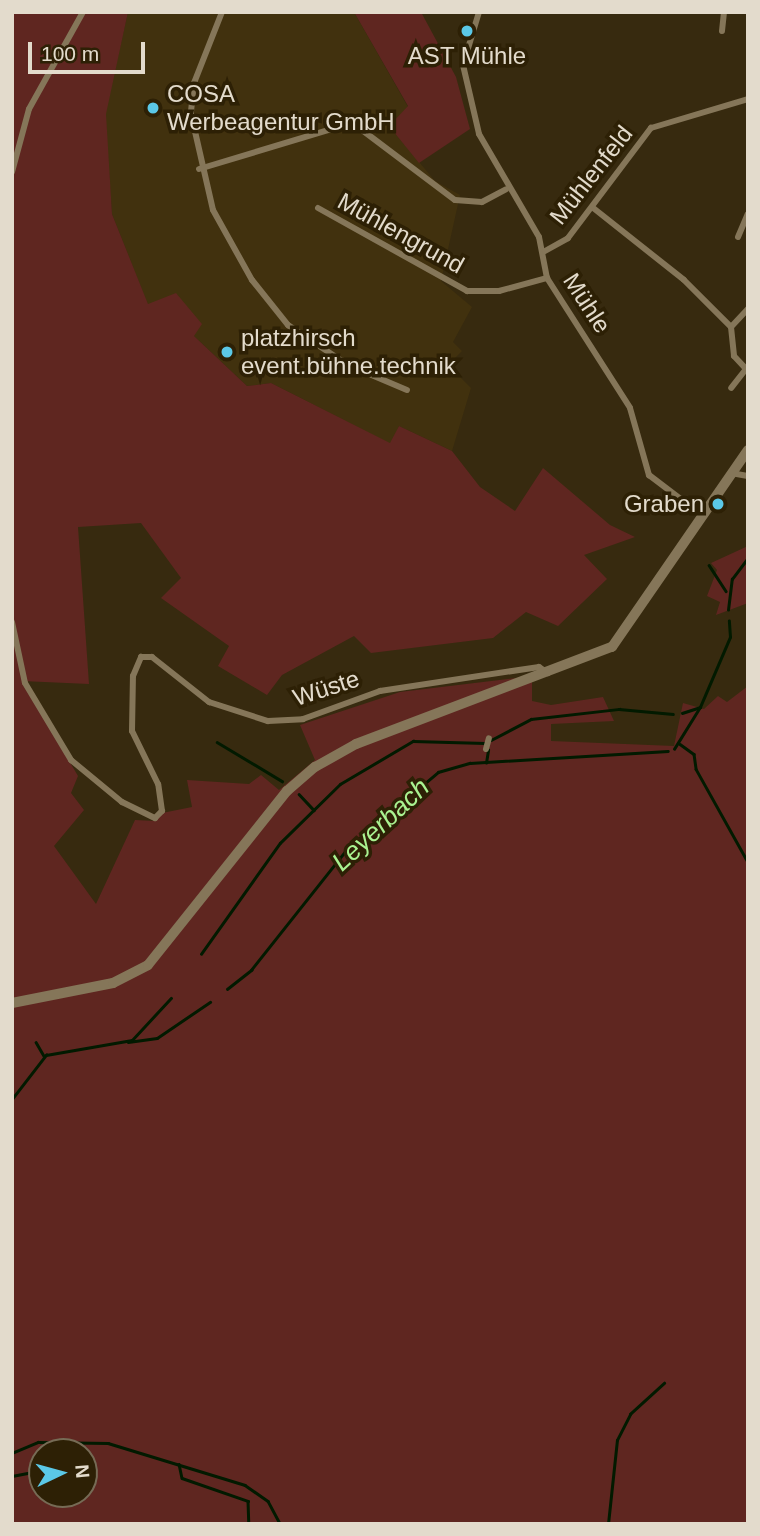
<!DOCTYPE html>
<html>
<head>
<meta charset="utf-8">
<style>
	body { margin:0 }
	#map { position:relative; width:760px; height:1536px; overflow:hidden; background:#372a0f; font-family:Arial,sans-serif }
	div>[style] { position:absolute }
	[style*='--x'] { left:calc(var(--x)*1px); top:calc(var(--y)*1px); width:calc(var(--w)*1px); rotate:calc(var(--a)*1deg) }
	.built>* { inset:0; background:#41310e }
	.green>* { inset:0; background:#5f2620 }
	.stream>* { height:2.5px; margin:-1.25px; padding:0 1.25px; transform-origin:1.25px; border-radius:1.25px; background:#021a00 }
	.street>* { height:6px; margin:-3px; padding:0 3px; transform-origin:3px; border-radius:3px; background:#857659 }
	.secondary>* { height:10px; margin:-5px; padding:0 5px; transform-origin:5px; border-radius:5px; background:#857659 }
	.dots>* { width:19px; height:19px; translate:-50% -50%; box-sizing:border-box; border:4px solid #2d2005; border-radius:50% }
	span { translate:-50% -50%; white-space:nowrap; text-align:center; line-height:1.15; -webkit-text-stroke:7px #2d2005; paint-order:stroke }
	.poi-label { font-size:24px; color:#e3dbcc }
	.left { translate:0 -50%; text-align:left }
	.right { translate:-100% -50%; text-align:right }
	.street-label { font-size:24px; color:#e3dbcc }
	.water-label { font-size:26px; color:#aaf391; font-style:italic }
	.frame { position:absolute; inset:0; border:14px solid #e3dbcc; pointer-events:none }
	.north { position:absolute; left:28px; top:1438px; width:70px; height:70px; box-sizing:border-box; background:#2d2005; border:2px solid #766b55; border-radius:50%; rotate:85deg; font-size:19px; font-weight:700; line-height:28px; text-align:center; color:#e3dbcc }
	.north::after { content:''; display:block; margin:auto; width:24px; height:32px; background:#5bc8e7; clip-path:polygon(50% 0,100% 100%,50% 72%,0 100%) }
	.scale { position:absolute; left:28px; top:42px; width:117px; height:32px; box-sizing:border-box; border:4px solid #e3dbcc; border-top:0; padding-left:9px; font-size:21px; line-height:24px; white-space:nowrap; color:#e3dbcc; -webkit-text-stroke:5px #2d2005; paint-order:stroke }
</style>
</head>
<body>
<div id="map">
	<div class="built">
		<div style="clip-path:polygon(128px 12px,354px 12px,408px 107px,389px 126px,435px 181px,460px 195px,441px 281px,472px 307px,453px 342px,462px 351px,448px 365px,471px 388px,452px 451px,399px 426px,391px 444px,271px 383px,247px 386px,194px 336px,148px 305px,112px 214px,105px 114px)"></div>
	</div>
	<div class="green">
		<div style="clip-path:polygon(evenodd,12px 12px,128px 12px,106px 114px,112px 214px,148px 304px,176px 293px,202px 324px,194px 336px,247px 386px,271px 383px,390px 443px,399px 426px,452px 451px,480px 487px,515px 511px,543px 468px,610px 525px,635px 537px,584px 555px,607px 579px,558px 626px,526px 612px,493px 638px,371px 653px,354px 636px,282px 675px,267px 695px,218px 666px,229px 646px,161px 598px,181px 578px,141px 523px,78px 527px,89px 684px,22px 681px,78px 776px,71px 793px,84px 810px,54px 846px,96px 904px,135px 820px,155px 821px,162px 813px,192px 807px,187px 780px,249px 784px,261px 775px,279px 790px,315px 760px,300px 725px,400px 692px,532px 676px,532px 701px,551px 705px,603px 697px,614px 721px,551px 724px,551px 741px,674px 746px,683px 703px,704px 709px,718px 696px,727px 702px,748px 686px,748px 1524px,12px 1524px,12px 12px,42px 1452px,84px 1452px,84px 1494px,42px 1494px,42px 1452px)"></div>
		<div style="clip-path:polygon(354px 12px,421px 12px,456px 77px,470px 129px,419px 163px,389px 126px,408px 106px)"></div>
		<div style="clip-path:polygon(748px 546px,748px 603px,716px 615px,720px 602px,707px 596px,717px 570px,711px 563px)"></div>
	</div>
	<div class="stream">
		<div style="--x:709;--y:565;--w:31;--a:57"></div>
		<div style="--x:728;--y:610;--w:31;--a:-83"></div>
		<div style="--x:732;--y:579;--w:26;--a:-53"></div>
		<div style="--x:682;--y:713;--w:19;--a:-18"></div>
		<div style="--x:700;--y:707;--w:76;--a:-66.8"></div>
		<div style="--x:730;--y:637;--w:16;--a:-94"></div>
		<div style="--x:491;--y:740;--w:45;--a:-27.7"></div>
		<div style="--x:531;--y:719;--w:89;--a:-6.5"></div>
		<div style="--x:619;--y:709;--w:54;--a:5.3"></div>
		<div style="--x:217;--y:742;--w:76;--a:31"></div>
		<div style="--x:680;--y:744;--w:17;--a:36"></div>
		<div style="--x:694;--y:754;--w:15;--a:82"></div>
		<div style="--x:696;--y:769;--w:107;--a:60.8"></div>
		<div style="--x:674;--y:749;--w:49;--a:-58.2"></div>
		<div style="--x:486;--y:763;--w:13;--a:-81"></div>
		<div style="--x:299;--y:794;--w:22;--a:47"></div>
		<div style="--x:201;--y:954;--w:136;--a:-54.6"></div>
		<div style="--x:280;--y:843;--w:84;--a:-44.5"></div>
		<div style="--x:340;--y:784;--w:85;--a:-30.5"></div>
		<div style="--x:413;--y:741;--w:72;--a:1.6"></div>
		<div style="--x:227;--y:989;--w:31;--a:-38"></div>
		<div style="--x:251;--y:970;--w:154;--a:-51.6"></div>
		<div style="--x:347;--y:849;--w:119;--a:-40.2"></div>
		<div style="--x:438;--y:772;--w:33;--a:-16"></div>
		<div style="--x:470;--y:763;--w:198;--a:-3.5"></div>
		<div style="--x:36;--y:1042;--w:16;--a:60"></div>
		<div style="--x:128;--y:1042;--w:29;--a:-8"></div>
		<div style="--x:157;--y:1038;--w:64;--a:-34.2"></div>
		<div style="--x:12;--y:1099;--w:56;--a:-52.3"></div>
		<div style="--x:46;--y:1055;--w:87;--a:-9.9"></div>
		<div style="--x:132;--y:1040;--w:57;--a:-47.1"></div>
		<div style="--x:12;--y:1453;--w:28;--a:-23"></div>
		<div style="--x:38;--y:1442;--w:70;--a:0.8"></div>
		<div style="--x:108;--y:1443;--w:143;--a:17"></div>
		<div style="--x:245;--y:1485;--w:28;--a:35"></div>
		<div style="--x:268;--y:1501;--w:26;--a:62"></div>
		<div style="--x:179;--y:1464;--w:14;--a:78"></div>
		<div style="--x:182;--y:1478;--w:70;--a:19.2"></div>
		<div style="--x:248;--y:1501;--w:23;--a:88"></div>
		<div style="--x:12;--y:1476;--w:31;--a:-11"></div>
		<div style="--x:608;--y:1524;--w:84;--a:-83.9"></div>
		<div style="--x:617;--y:1440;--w:29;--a:-63"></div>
		<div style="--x:630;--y:1414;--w:46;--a:-42.4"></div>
	</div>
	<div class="street">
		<div style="--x:222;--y:12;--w:76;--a:111.5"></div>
		<div style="--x:194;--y:83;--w:31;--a:96"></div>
		<div style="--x:191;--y:114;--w:98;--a:77.1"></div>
		<div style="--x:213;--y:210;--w:80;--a:60.9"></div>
		<div style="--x:252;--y:280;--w:58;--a:51.3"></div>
		<div style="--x:288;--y:325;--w:72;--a:33.7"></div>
		<div style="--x:348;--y:365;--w:64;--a:23"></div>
		<div style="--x:479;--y:12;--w:55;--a:106.8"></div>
		<div style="--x:463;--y:65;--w:71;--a:76.9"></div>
		<div style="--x:479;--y:134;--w:119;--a:59.8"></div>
		<div style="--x:539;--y:237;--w:42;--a:79"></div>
		<div style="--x:547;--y:278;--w:154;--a:57.4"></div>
		<div style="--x:630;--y:408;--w:70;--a:74.2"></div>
		<div style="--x:649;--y:475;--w:68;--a:37.2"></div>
		<div style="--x:722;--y:31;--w:19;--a:-84"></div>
		<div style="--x:199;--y:169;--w:152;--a:-16.8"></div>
		<div style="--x:345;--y:125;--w:18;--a:16"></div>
		<div style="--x:362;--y:130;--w:116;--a:37"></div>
		<div style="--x:455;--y:200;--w:27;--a:4"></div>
		<div style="--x:482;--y:202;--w:27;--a:-28"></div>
		<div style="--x:12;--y:172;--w:65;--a:-74.9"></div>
		<div style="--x:29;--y:109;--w:111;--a:-60.9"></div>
		<div style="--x:592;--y:207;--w:117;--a:38.4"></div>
		<div style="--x:684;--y:280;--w:66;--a:45"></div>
		<div style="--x:731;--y:327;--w:29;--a:84"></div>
		<div style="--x:734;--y:356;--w:18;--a:47"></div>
		<div style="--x:746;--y:369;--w:24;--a:128"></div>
		<div style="--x:318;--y:208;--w:171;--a:29.1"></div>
		<div style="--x:467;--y:291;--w:32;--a:0"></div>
		<div style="--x:499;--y:291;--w:50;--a:-15.2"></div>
		<div style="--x:738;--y:237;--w:25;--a:-67"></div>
		<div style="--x:545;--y:251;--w:26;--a:-29"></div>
		<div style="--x:568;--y:238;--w:138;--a:-53"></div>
		<div style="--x:651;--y:128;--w:101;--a:-16.6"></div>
		<div style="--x:731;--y:327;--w:25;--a:-47"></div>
		<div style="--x:731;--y:473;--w:17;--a:10"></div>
		<div style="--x:12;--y:622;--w:62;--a:78"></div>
		<div style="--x:25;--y:683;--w:90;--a:59.1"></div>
		<div style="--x:71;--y:760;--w:66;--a:39.5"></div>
		<div style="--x:122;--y:802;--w:37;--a:26"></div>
		<div style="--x:155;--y:818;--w:10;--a:-45"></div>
		<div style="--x:162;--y:811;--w:27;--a:-98"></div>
		<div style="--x:158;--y:784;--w:59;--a:-116.1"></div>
		<div style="--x:132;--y:731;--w:55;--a:-89"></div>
		<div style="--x:133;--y:676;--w:21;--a:-67"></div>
		<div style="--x:141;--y:657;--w:11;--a:0"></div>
		<div style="--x:152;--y:657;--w:73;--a:38.3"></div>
		<div style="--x:209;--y:702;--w:62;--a:17.9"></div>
		<div style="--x:268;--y:721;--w:35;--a:-3"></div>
		<div style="--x:303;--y:719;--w:82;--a:-20"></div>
		<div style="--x:380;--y:691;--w:161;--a:-8.6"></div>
		<div style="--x:539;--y:667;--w:11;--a:34"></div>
		<div style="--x:486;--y:749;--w:11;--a:-75"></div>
	</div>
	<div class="secondary">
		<div style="--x:12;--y:1003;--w:103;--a:-11.2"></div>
		<div style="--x:113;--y:983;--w:39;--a:-27"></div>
		<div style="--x:148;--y:965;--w:223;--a:-51.4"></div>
		<div style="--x:287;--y:791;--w:37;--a:-41"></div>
		<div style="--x:315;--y:767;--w:47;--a:-29.3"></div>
		<div style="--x:356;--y:744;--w:274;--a:-20.8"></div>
		<div style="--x:612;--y:647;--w:239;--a:-55.4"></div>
	</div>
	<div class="dots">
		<div style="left:467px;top:31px;background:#5bc8e7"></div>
		<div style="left:153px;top:108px;background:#5bc8e7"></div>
		<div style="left:227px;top:352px;background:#5bc8e7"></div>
		<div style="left:718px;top:504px;background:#5bc8e7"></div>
	</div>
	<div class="poi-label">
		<span style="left:467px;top:56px">AST Mühle</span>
		<span class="left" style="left:167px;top:108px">COSA<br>Werbeagentur GmbH</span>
		<span class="left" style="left:241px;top:352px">platzhirsch<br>event.bühne.technik</span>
		<span class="right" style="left:704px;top:504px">Graben</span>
	</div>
	<div class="street-label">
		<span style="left:591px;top:175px;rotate:-52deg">Mühlenfeld</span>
		<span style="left:401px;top:233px;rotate:29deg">Mühlengrund</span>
		<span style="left:587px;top:303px;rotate:57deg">Mühle</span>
		<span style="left:326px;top:688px;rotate:-18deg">Wüste</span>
	</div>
	<div class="water-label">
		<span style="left:381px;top:825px;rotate:-43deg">Leyerbach</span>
	</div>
	<div class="frame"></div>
	<div class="north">N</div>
	<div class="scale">100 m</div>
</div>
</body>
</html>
